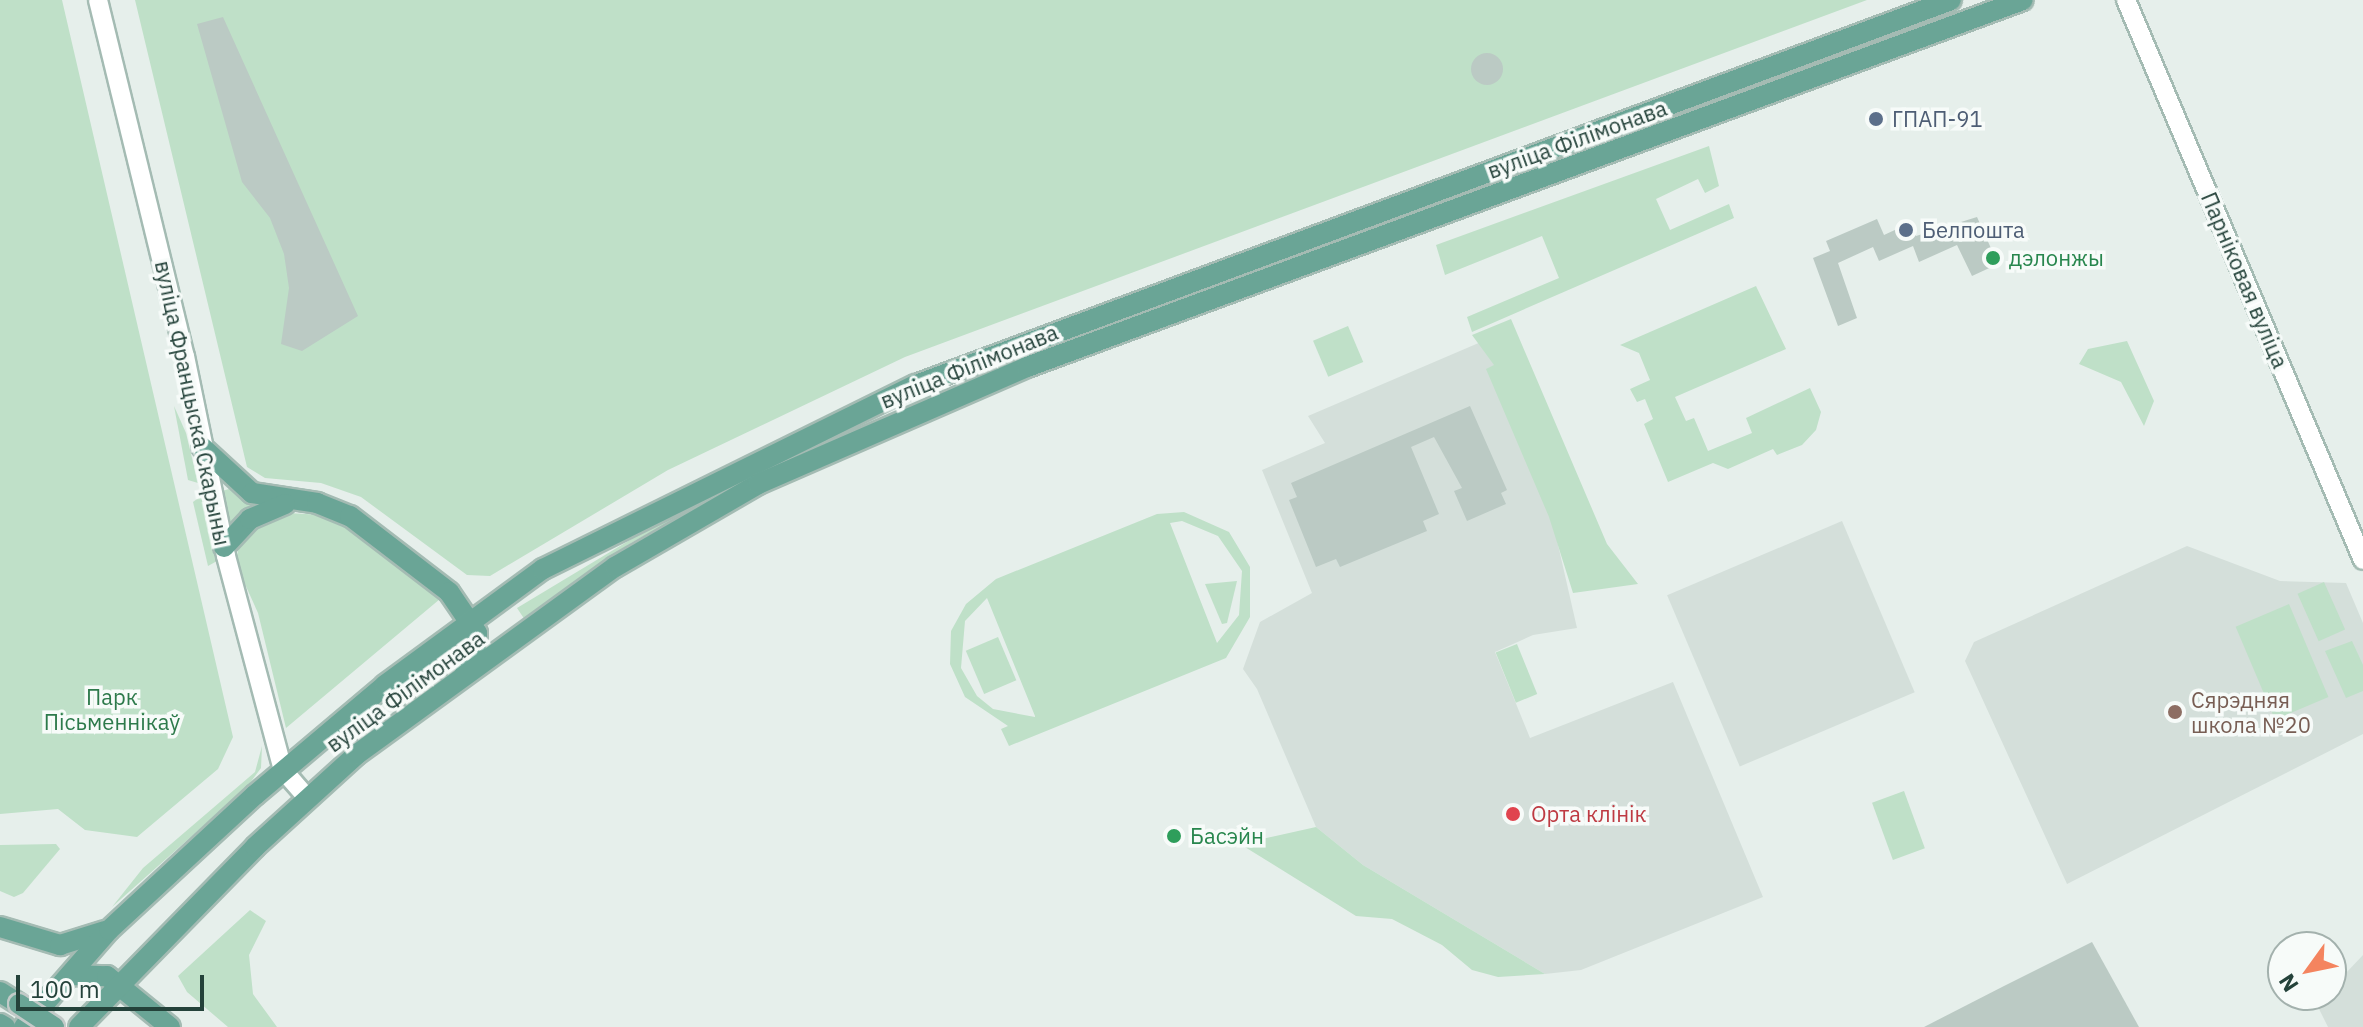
<!DOCTYPE html>
<html>
<head>
<meta charset="utf-8">
<style>
	body { margin:0 }
	#map { position:relative; width:2363px; height:1027px; overflow:hidden; background:#e6efeb; font-family:"IBM Plex Sans",sans-serif }
	div>[style] { position:absolute }
	[style*='--x'] { left:calc(var(--x)*1px); top:calc(var(--y)*1px); width:calc(var(--w)*1px); rotate:calc(var(--a)*1deg) }
	.built>* { inset:0; background:#d4dfda; transform-origin:0 0 }
	.green>* { inset:0; background:#bfe0c8; transform-origin:0 0 }
	.building>* { inset:0; background:#bbcac4 }
	.round { border-radius:50% }
	.roads { filter:drop-shadow(2px 0 #a4bbb3) drop-shadow(-2px 0 #a4bbb3) drop-shadow(0 2px #a4bbb3) drop-shadow(0 -2px #a4bbb3) }
	.secondary>* { height:18px; margin:-9px; padding:0 9px; transform-origin:9px; border-radius:9px; background:#fff }
	.primary>* { height:20px; margin:-10px; padding:0 10px; transform-origin:10px; border-radius:10px; background:#6aa596 }
	.bridges { filter:drop-shadow(2px 0 #c2cac8) drop-shadow(-2px 0 #c2cac8) drop-shadow(0 2px #c2cac8) drop-shadow(0 -2px #c2cac8) }
	.primary-bridge>* { height:20px; margin:-10px; padding:0 10px; transform-origin:10px; border-radius:10px; background:#6aa596 }
	.dots>* { width:22px; height:22px; translate:-50% -50%; box-sizing:border-box; border:4px solid #f7fbf9; border-radius:50% }
	span { translate:-50% -50%; white-space:nowrap; text-align:center; line-height:1.15; -webkit-text-stroke:7px #f7fbf9; paint-order:stroke }
	.service-label { font-size:22px; color:#4e5e75 }
	.left { translate:0 -50%; text-align:left }
	.street-label { font-size:22px; color:#24423a }
	.leisure-label { font-size:22px; color:#27864d }
	.park-label { font-size:22px; color:#2d7a4b }
	.education-label { font-size:22px; color:#785e54 }
	.health-label { font-size:22px; color:#be3a42 }
	.north { position:absolute; left:2267px; top:931px; width:80px; height:80px; box-sizing:border-box; background:#f7fbf9; border:2px solid #a3b1ad; border-radius:50%; rotate:237deg; font-size:22px; font-weight:700; line-height:32px; text-align:center; color:#24423a }
	.north::after { content:''; display:block; margin:auto; width:28px; height:36px; background:#f4845f; clip-path:polygon(50% 0,100% 100%,50% 72%,0 100%) }
	.scale { position:absolute; left:16px; top:975px; width:188px; height:36px; box-sizing:border-box; border:4px solid #24423a; border-top:0; padding-left:10px; font-size:24px; line-height:28px; white-space:nowrap; color:#24423a; -webkit-text-stroke:6px #f7fbf9; paint-order:stroke }
</style>
</head>
<body>
<div id="map">
	<div class="built">
		<div style="clip-path:polygon(1509px 330px,1577px 628px,1533px 635px,1495px 652px,1530px 738px,1673px 682px,1763px 897px,1581px 970px,1545px 974px,1363px 865px,1316px 827px,1257px 689px,1243px 669px,1260px 622px,1312px 593px,1262px 470px,1325px 443px,1308px 416px)"></div>
		<div style="left:1842px;top:521px;width:186px;height:190px;rotate:67deg"></div>
		<div style="clip-path:polygon(2187px 546px,2280px 581px,2346px 583px,2363px 623px,2363px 734px,2067px 884px,1965px 661px,1974px 642px)"></div>
		<div style="clip-path:polygon(2363px 955px,2363px 1027px,2328px 1027px,2312px 995px,2331px 995px,2331px 970px,2345px 974px)"></div>
	</div>
	<div class="green">
		<div style="clip-path:polygon(0 0,62px 0,233px 737px,218px 769px,137px 837px,85px 830px,58px 809px,0 814px)"></div>
		<div style="clip-path:polygon(135px 0,1867px 0,905px 357px,668px 470px,490px 576px,467px 575px,361px 497px,321px 483px,265px 478px,247px 467px)"></div>
		<div style="clip-path:polygon(1709px 146px,1719px 186px,1705px 193px,1698px 179px,1656px 199px,1670px 230px,1729px 204px,1734px 218px,1472px 332px,1467px 317px,1559px 278px,1542px 236px,1445px 275px,1436px 245px)"></div>
		<div style="clip-path:polygon(1756px 286px,1786px 349px,1675px 397px,1686px 421px,1694px 418px,1708px 451px,1752px 433px,1746px 418px,1810px 388px,1821px 412px,1816px 430px,1802px 445px,1777px 455px,1773px 449px,1728px 469px,1713px 463px,1668px 482px,1644px 424px,1653px 419px,1645px 399px,1637px 402px,1630px 389px,1650px 380px,1639px 353px,1620px 345px)"></div>
		<div style="clip-path:polygon(1511px 319px,1607px 544px,1638px 584px,1573px 593px,1549px 517px,1486px 369px,1494px 365px,1472px 335px)"></div>
		<div style="left:1348px;top:326px;width:39px;height:38px;rotate:67deg"></div>
		<div style="clip-path:polygon(2127px 341px,2154px 401px,2144px 426px,2121px 382px,2079px 364px,2088px 349px)"></div>
		<div style="clip-path:polygon(174px 406px,186px 433px,198px 483px,188px 480px)"></div>
		<div style="clip-path:polygon(748px 478px,631px 543px,525px 620px,517px 608px,688px 505px)"></div>
		<div style="clip-path:polygon(229px 489px,259px 505px,230px 531px,215px 493px)"></div>
		<div style="clip-path:polygon(201px 496px,217px 561px,208px 566px,193px 502px)"></div>
		<div style="clip-path:polygon(evenodd,1184px 512px,1229px 532px,1250px 567px,1250px 617px,1226px 658px,1009px 746px,1001px 729px,1008px 726px,965px 697px,950px 664px,951px 631px,966px 604px,996px 579px,1157px 514px,1184px 512px,1182px 521px,1218px 536px,1242px 571px,1239px 615px,1217px 643px,1170px 523px,1182px 521px,1184px 512px,987px 598px,1035px 716px,1035px 717px,993px 709px,977px 696px,961px 668px,965px 621px,987px 598px)"></div>
		<div style="clip-path:polygon(288px 513px,323px 515px,345px 525px,440px 599px,286px 728px,258px 613px,235px 562px,243px 533px)"></div>
		<div style="clip-path:polygon(1237px 581px,1227px 623px,1222px 624px,1205px 584px)"></div>
		<div style="left:2324px;top:582px;width:52px;height:29px;rotate:66deg"></div>
		<div style="left:2289px;top:604px;width:101px;height:58px;rotate:67deg"></div>
		<div style="left:998px;top:637px;width:47px;height:35px;rotate:67deg"></div>
		<div style="clip-path:polygon(2352px 641px,2363px 665px,2363px 691px,2346px 698px,2325px 651px)"></div>
		<div style="left:1517px;top:644px;width:54px;height:23px;rotate:68deg"></div>
		<div style="clip-path:polygon(262px 746px,261px 768px,247px 787px,112px 907px,143px 868px,255px 772px)"></div>
		<div style="left:1904px;top:791px;width:61px;height:34px;rotate:70deg"></div>
		<div style="clip-path:polygon(1316px 827px,1363px 865px,1545px 974px,1498px 977px,1472px 970px,1442px 945px,1392px 919px,1356px 916px,1240px 844px)"></div>
		<div style="clip-path:polygon(56px 844px,60px 849px,23px 893px,14px 897px,0 891px,0 845px)"></div>
		<div style="clip-path:polygon(250px 910px,266px 921px,249px 955px,253px 994px,277px 1027px,228px 1027px,187px 992px,178px 976px)"></div>
	</div>
	<div class="building">
		<div style="clip-path:polygon(223px 17px,358px 316px,302px 351px,281px 344px,289px 288px,284px 254px,270px 218px,242px 182px,197px 24px)"></div>
		<div class="round" style="left:1471px;top:53px;width:32px;height:32px"></div>
		<div style="clip-path:polygon(1977px 217px,1998px 264px,1972px 276px,1957px 245px,1919px 262px,1913px 246px,1879px 261px,1873px 247px,1838px 263px,1857px 318px,1838px 326px,1813px 258px,1830px 251px,1826px 241px,1877px 219px,1884px 235px,1910px 223px,1916px 236px)"></div>
		<div style="clip-path:polygon(1470px 406px,1507px 490px,1501px 493px,1506px 504px,1467px 521px,1454px 491px,1462px 488px,1434px 437px,1411px 447px,1439px 514px,1423px 521px,1427px 531px,1340px 567px,1336px 559px,1316px 567px,1289px 500px,1297px 497px,1291px 483px)"></div>
		<div style="clip-path:polygon(2092px 942px,2139px 1027px,1924px 1027px,2004px 986px)"></div>
	</div>
	<div class="roads">
		<div class="secondary">
			<div style="--x:98;--y:0;--w:366;--a:76.3"></div>
			<div style="--x:185;--y:356;--w:204;--a:78.4"></div>
			<div style="--x:226;--y:556;--w:221;--a:75.1"></div>
			<div style="--x:283;--y:770;--w:37;--a:49"></div>
			<div style="--x:2126;--y:0;--w:608;--a:67.06"></div>
		</div>
		<div class="primary">
			<div style="--x:202;--y:447;--w:68;--a:42.6"></div>
			<div style="--x:252;--y:493;--w:66;--a:8.7"></div>
			<div style="--x:317;--y:503;--w:35;--a:22"></div>
			<div style="--x:350;--y:516;--w:125;--a:37.5"></div>
			<div style="--x:449;--y:592;--w:50;--a:55.7"></div>
			<div style="--x:477;--y:633;--w:28;--a:96"></div>
			<div style="--x:474;--y:661;--w:15;--a:127"></div>
			<div style="--x:224;--y:547;--w:38;--a:-47"></div>
			<div style="--x:250;--y:519;--w:38;--a:-23"></div>
			<div style="--x:0;--y:927;--w:63;--a:16.7"></div>
			<div style="--x:60;--y:945;--w:47;--a:-17.3"></div>
			<div style="--x:70;--y:975;--w:37;--a:2"></div>
			<div style="--x:107;--y:976;--w:81;--a:39"></div>
			<div style="--x:0;--y:992;--w:22;--a:32"></div>
			<div style="--x:0;--y:1024;--w:6;--a:31"></div>
			<div style="--x:24;--y:1027;--w:129;--a:-48.8"></div>
			<div style="--x:109;--y:930;--w:199;--a:-42.8"></div>
			<div style="--x:255;--y:795;--w:170;--a:-40.2"></div>
			<div style="--x:385;--y:685;--w:196;--a:-36.3"></div>
			<div style="--x:543;--y:569;--w:416;--a:-26.3"></div>
			<div style="--x:916;--y:385;--w:1104;--a:-20.4"></div>
			<div style="--x:79;--y:1027;--w:252;--a:-45.6"></div>
			<div style="--x:255;--y:847;--w:137;--a:-42.3"></div>
			<div style="--x:356;--y:755;--w:320;--a:-36"></div>
			<div style="--x:615;--y:567;--w:165;--a:-30.1"></div>
			<div style="--x:758;--y:484;--w:293;--a:-23.5"></div>
			<div style="--x:1027;--y:367;--w:1061;--a:-20.23"></div>
		</div>
	</div>
	<div class="bridges">
		<div class="primary-bridge">
			<div style="--x:19;--y:1004;--w:42;--a:33.3"></div>
		</div>
	</div>
	<div class="dots">
		<div style="left:1876px;top:119px;background:#5c6f8a"></div>
		<div style="left:1906px;top:230px;background:#5c6f8a"></div>
		<div style="left:1993px;top:258px;background:#2e9e5b"></div>
		<div style="left:2175px;top:712px;background:#8d6e63"></div>
		<div style="left:1513px;top:814px;background:#e0444e"></div>
		<div style="left:1174px;top:836px;background:#2e9e5b"></div>
	</div>
	<div class="service-label">
		<span class="left" style="left:1892px;top:119px">ГПАП-91</span>
		<span class="left" style="left:1922px;top:230px">Белпошта</span>
	</div>
	<div class="street-label">
		<span style="left:1577px;top:139px;rotate:-20deg">вуліца Філімонава</span>
		<span style="left:2245px;top:280px;rotate:67deg">Парніковая вуліца</span>
		<span style="left:969px;top:366px;rotate:-22deg">вуліца Філімонава</span>
		<span style="left:193px;top:403px;rotate:78deg">вуліца Францыска Скарыны</span>
		<span style="left:405px;top:691px;rotate:-36deg">вуліца Філімонава</span>
	</div>
	<div class="leisure-label">
		<span class="left" style="left:2009px;top:258px">дэлонжы</span>
		<span class="left" style="left:1190px;top:836px">Басэйн</span>
	</div>
	<div class="park-label">
		<span style="left:112px;top:709px">Парк<br>Пісьменнікаў</span>
	</div>
	<div class="education-label">
		<span class="left" style="left:2191px;top:712px">Сярэдняя<br>школа №20</span>
	</div>
	<div class="health-label">
		<span class="left" style="left:1531px;top:814px">Орта клінік</span>
	</div>
	<div class="north">N</div>
	<div class="scale">100 m</div>
</div>
</body>
</html>
